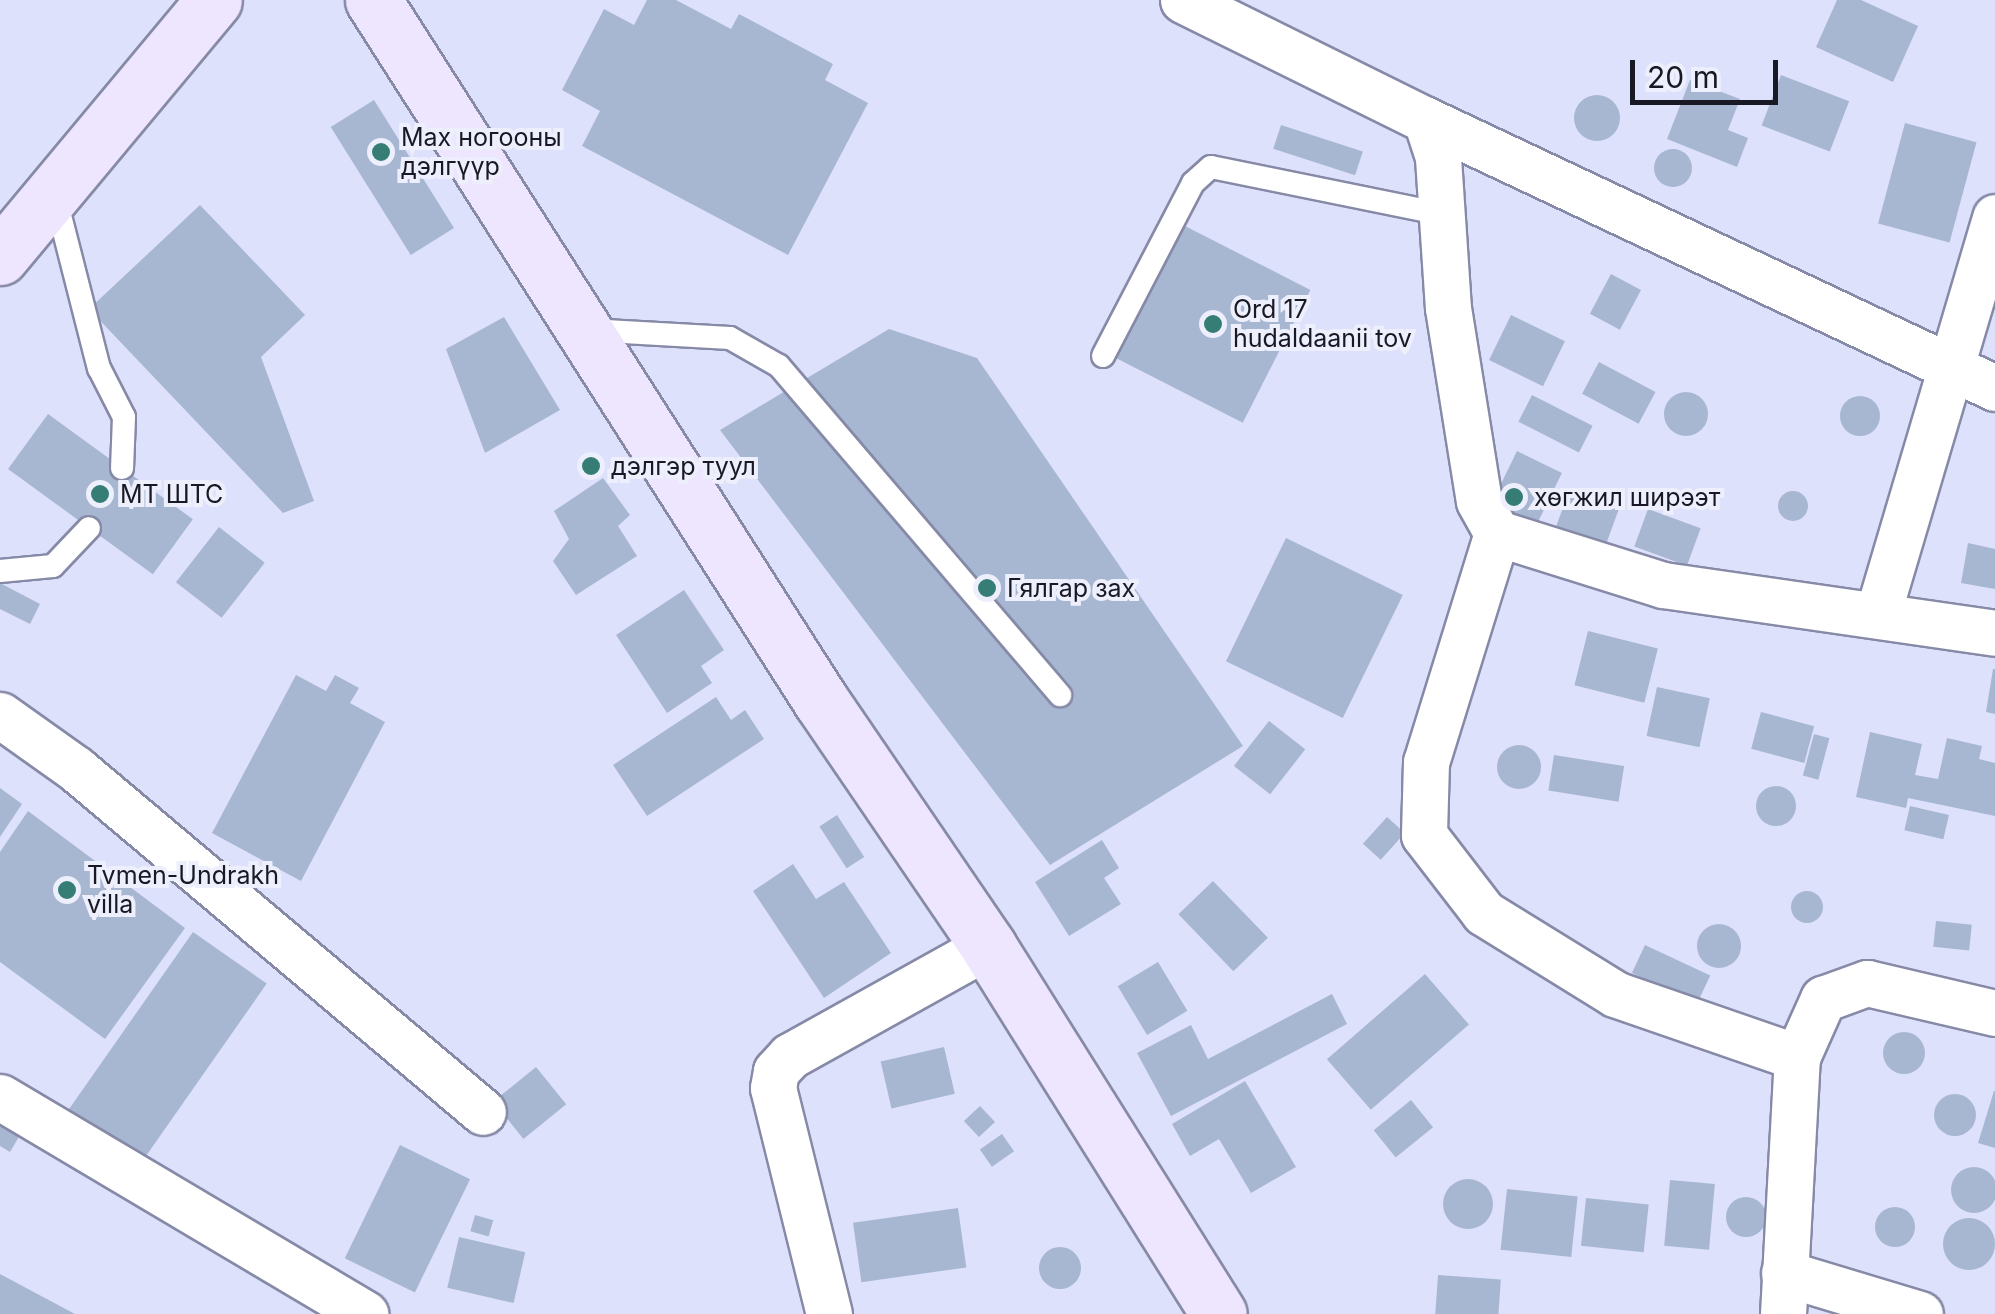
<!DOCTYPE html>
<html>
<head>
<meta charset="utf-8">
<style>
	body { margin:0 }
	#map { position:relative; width:1995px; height:1314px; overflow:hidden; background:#dee1fb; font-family:Inter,sans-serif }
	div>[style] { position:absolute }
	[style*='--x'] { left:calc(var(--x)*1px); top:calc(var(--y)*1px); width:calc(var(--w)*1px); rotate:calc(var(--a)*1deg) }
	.building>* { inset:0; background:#a7b7d2; transform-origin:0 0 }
	.round { border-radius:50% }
	.roads { filter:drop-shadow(2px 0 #868aa7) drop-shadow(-2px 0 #868aa7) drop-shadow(0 2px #868aa7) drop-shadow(0 -2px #868aa7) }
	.lane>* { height:22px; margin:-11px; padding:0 11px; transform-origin:11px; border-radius:11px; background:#fff }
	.street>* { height:45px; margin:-22.5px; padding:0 22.5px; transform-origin:22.5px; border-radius:22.5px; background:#fff }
	.secondary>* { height:55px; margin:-27.5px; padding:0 27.5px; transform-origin:27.5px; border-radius:27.5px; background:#eee6fe }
	.dots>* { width:28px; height:28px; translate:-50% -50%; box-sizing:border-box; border:5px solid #edeffc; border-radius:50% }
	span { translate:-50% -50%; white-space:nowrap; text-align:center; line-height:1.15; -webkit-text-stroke:8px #edeffc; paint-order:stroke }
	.poi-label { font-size:25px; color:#181924 }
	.left { translate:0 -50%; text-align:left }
	.scale { position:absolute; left:1630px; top:60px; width:148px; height:45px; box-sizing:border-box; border:5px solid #181924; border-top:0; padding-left:12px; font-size:30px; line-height:35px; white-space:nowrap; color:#181924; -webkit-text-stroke:8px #edeffc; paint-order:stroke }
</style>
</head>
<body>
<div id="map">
	<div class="building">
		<div style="clip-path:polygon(647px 0,676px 0,731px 29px,739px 14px,833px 64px,825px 80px,868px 103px,788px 255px,582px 146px,600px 111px,562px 90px,604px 9px,634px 25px)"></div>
		<div style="clip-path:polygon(1837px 0,1861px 0,1918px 26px,1893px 82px,1816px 47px)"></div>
		<div style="left:1781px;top:75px;width:73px;height:54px;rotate:21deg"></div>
		<div style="clip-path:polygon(1690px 80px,1740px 99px,1728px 130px,1748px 138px,1737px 167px,1667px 139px)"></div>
		<div class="round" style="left:1574px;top:95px;width:46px;height:46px"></div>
		<div style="left:374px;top:100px;width:151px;height:51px;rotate:58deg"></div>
		<div style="left:1905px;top:123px;width:74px;height:104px;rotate:15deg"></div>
		<div style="left:1281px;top:125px;width:86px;height:25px;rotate:18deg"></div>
		<div class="round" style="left:1654px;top:149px;width:38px;height:38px"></div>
		<div style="clip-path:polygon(200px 205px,305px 315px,261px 357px,314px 501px,283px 513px,89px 309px)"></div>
		<div style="left:1183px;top:225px;width:143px;height:149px;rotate:27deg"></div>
		<div style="left:1611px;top:274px;width:34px;height:45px;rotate:28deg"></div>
		<div style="left:1511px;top:315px;width:60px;height:50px;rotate:26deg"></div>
		<div style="clip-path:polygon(504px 317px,560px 410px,485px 453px,446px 349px)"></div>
		<div style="clip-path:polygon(889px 329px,977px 358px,1243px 746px,1050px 865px,720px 430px)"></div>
		<div style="left:1599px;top:362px;width:64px;height:36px;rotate:28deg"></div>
		<div class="round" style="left:1664px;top:392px;width:44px;height:44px"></div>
		<div style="left:1532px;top:395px;width:68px;height:30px;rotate:27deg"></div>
		<div class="round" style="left:1840px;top:396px;width:40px;height:40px"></div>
		<div style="left:48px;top:414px;width:179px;height:68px;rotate:36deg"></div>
		<div style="left:1517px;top:451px;width:50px;height:62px;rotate:26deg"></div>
		<div style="clip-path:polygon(603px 478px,630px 515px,618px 526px,637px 556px,576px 595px,553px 561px,569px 539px,554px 511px)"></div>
		<div class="round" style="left:1778px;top:491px;width:30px;height:30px"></div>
		<div style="left:1569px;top:491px;width:53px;height:44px;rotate:20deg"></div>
		<div style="left:1648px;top:509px;width:56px;height:40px;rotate:20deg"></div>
		<div style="left:219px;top:527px;width:58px;height:70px;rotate:38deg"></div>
		<div style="left:1286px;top:538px;width:130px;height:137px;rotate:26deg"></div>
		<div style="clip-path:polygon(1968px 543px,1995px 549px,1995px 589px,1961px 583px)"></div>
		<div style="clip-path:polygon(0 583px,40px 604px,30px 624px,0 609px)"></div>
		<div style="clip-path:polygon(684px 590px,724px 650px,701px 666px,712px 683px,667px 713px,616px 635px)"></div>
		<div style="left:1588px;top:631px;width:72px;height:56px;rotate:14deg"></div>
		<div style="clip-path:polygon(1993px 669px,1995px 669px,1995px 714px,1986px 712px)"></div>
		<div style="clip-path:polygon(296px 675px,326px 691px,335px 675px,359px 688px,350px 703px,385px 722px,301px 881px,212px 833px)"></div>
		<div style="left:1657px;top:687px;width:54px;height:50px;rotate:12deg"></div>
		<div style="clip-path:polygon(716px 697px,731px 720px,745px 710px,764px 739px,647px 816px,613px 765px)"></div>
		<div style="left:1761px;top:712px;width:55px;height:38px;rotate:15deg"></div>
		<div style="left:1269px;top:721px;width:46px;height:57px;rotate:38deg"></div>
		<div style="clip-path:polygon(1870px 732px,1922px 744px,1915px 775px,1938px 779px,1947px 738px,1982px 746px,1979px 759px,1995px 763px,1995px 816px,1908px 798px,1906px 808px,1856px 797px)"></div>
		<div style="left:1814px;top:734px;width:16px;height:43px;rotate:15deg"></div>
		<div class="round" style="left:1497px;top:745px;width:44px;height:44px"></div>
		<div style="left:1554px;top:755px;width:71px;height:36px;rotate:9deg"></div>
		<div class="round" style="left:1756px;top:786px;width:40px;height:40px"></div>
		<div style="clip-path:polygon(0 788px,22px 804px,0 837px)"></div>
		<div style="left:1910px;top:806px;width:40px;height:25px;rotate:13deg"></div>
		<div style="clip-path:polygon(28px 811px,185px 928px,105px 1039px,0 962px,0 852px)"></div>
		<div style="left:837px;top:815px;width:50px;height:21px;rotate:57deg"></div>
		<div style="left:1387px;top:817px;width:24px;height:36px;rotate:42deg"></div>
		<div style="clip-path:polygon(1102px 840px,1119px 868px,1104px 878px,1121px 904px,1069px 936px,1035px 882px)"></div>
		<div style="clip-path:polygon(793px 864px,816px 899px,844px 882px,891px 953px,824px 998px,753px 891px)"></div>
		<div style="left:1213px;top:881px;width:79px;height:48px;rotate:46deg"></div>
		<div class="round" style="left:1791px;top:891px;width:32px;height:32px"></div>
		<div style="left:1936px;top:921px;width:36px;height:26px;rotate:6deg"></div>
		<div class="round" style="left:1697px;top:924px;width:44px;height:44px"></div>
		<div style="left:193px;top:932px;width:90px;height:227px;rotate:35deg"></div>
		<div style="left:1645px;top:945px;width:72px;height:31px;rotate:25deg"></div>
		<div style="left:1158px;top:962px;width:57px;height:47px;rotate:59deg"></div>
		<div style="left:1425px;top:974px;width:67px;height:130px;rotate:49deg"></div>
		<div style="clip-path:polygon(1332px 994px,1347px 1024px,1171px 1116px,1137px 1053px,1191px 1025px,1208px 1059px)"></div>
		<div class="round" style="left:1883px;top:1032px;width:42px;height:42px"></div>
		<div style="left:944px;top:1047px;width:48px;height:65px;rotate:77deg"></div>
		<div style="left:536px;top:1067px;width:48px;height:55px;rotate:51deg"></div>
		<div style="clip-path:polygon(1245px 1081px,1296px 1167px,1251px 1193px,1219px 1139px,1190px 1156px,1172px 1124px)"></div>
		<div style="clip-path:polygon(1994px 1091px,1995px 1091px,1995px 1148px,1978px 1143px)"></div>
		<div class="round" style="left:1934px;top:1094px;width:42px;height:42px"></div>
		<div style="left:1411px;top:1100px;width:35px;height:48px;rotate:51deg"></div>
		<div style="left:980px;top:1106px;width:22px;height:22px;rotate:47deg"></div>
		<div style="clip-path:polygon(0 1123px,20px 1135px,10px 1152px,0 1146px)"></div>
		<div style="left:1002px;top:1134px;width:21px;height:27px;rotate:55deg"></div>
		<div style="left:400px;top:1145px;width:78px;height:126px;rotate:26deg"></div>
		<div class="round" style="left:1951px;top:1167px;width:46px;height:46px"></div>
		<div class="round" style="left:1443px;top:1179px;width:50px;height:50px"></div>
		<div style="left:1670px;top:1180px;width:45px;height:66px;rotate:5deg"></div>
		<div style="left:1507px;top:1189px;width:71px;height:61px;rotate:6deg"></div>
		<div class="round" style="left:1726px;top:1197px;width:40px;height:40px"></div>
		<div style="left:1586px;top:1198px;width:63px;height:48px;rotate:6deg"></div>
		<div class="round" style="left:1875px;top:1207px;width:40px;height:40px"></div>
		<div style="left:958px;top:1208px;width:60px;height:106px;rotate:82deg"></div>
		<div style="left:475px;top:1215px;width:19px;height:17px;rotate:16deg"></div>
		<div class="round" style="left:1943px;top:1218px;width:52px;height:52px"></div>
		<div style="left:459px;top:1237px;width:68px;height:52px;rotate:13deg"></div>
		<div class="round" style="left:1039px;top:1247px;width:42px;height:42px"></div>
		<div style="clip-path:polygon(0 1274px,75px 1314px,0 1314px)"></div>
		<div style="left:1438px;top:1275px;width:63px;height:39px;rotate:4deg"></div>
	</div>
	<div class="roads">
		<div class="lane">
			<div style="--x:55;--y:196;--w:178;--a:75.7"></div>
			<div style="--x:99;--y:368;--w:55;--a:63"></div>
			<div style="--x:124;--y:417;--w:51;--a:92.2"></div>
			<div style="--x:588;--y:330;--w:142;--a:3.2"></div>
			<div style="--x:730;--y:338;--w:56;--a:29.7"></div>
			<div style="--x:779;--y:366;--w:433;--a:49.5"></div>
			<div style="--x:1103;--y:356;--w:195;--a:-62.5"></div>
			<div style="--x:1193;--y:183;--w:24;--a:-42"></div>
			<div style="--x:1211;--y:167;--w:236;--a:11.5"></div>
			<div style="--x:0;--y:571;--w:53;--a:-5.4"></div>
			<div style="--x:53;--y:566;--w:52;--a:-46.5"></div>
		</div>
		<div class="street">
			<div style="--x:1183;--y:0;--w:271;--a:26.3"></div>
			<div style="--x:1426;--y:120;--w:40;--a:72"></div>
			<div style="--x:1438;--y:158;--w:150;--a:86.2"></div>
			<div style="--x:1448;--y:308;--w:195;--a:80.9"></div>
			<div style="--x:1479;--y:501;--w:37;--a:61"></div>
			<div style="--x:1497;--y:533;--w:240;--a:107.2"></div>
			<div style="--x:1426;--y:762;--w:73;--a:91.6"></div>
			<div style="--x:1424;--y:835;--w:98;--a:52.4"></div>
			<div style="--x:1484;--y:913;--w:154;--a:31.7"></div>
			<div style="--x:1615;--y:994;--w:193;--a:19.1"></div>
			<div style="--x:1426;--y:120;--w:629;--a:25.22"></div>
			<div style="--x:1497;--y:533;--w:174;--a:17.4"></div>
			<div style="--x:1663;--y:585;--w:335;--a:8.2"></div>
			<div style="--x:1878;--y:613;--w:413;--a:-73.5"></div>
			<div style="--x:0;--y:715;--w:93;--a:35.4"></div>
			<div style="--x:76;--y:769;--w:532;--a:40.12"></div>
			<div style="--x:0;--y:1097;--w:425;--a:30.7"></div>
			<div style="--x:1784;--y:1273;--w:142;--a:16.8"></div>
			<div style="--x:829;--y:1314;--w:233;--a:-103.9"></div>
			<div style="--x:773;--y:1088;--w:17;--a:-80"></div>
			<div style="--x:776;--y:1071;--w:21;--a:-47"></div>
			<div style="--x:790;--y:1056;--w:227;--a:-29.1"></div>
			<div style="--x:1783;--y:1314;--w:257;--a:-86.9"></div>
			<div style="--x:1797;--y:1057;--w:64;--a:-65.9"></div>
			<div style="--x:1823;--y:999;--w:47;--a:-20"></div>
			<div style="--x:1867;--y:983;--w:131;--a:13.2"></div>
		</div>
		<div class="secondary">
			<div style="--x:373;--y:0;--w:832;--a:57.42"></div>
			<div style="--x:821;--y:701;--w:297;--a:55.7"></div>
			<div style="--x:988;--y:946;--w:434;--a:57.9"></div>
			<div style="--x:0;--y:257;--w:334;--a:-50.2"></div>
		</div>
	</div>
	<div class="dots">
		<div style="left:381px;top:152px;background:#367d75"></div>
		<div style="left:1213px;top:324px;background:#367d75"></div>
		<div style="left:591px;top:466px;background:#367d75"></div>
		<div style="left:100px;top:494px;background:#367d75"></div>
		<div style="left:1514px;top:497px;background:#367d75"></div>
		<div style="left:987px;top:588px;background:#367d75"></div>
		<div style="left:67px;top:890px;background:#367d75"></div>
	</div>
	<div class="poi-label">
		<span class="left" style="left:401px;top:152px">Мах ногооны<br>дэлгүүр</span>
		<span class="left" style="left:1233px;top:324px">Ord 17<br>hudaldaanii tov</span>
		<span class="left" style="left:611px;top:466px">дэлгэр туул</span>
		<span class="left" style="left:120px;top:494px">МТ ШТС</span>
		<span class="left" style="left:1534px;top:497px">хөгжил ширээт</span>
		<span class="left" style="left:1007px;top:588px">Гялгар зах</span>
		<span class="left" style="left:87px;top:890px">Tvmen-Undrakh<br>villa</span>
	</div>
	<div class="scale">20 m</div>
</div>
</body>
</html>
